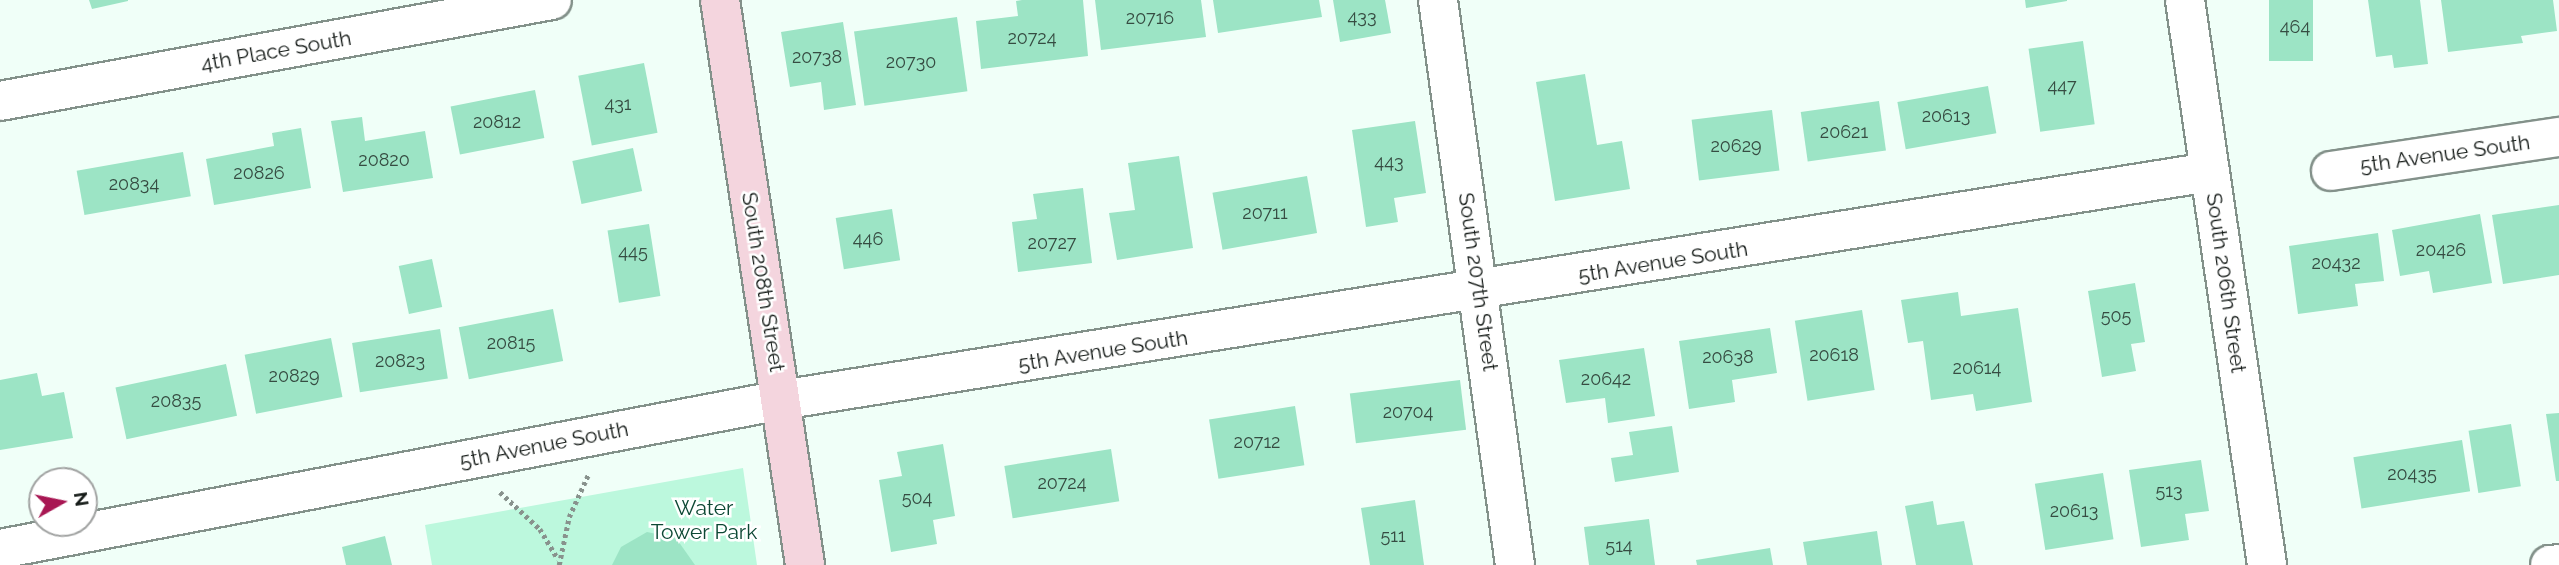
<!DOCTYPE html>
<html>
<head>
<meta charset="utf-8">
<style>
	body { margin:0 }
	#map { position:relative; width:2559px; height:565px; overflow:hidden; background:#f0fff8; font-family:Raleway,sans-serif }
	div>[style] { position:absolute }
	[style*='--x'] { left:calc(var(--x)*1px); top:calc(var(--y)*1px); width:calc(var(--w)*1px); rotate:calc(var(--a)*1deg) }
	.green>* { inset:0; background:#bcf8dd }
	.building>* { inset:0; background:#9ce4c5; transform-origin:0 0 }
	.path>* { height:4.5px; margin-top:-2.25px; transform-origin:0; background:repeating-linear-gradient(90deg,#88928d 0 3.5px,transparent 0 7px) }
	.roads { filter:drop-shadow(2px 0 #83918a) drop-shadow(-2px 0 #83918a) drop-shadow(0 2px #83918a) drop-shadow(0 -2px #83918a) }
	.street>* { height:38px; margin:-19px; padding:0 19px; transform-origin:19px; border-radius:19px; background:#fff }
	.secondary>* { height:38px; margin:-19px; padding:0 19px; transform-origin:19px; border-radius:19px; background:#f4d5de }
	span { translate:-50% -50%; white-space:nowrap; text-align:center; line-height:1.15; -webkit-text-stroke:5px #fff; paint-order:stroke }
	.number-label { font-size:18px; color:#364c42 }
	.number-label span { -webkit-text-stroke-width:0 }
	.street-label { font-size:21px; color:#141a17 }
	.park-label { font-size:21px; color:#0c4834 }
	.north { position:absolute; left:28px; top:467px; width:70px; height:70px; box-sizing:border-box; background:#fff; border:2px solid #a1a3a2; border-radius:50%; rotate:81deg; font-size:19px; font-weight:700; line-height:28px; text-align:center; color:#141a17 }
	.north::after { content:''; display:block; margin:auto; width:24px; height:32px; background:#a81753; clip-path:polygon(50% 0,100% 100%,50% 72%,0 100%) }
</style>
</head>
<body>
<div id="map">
	<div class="green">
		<div style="clip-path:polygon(743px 468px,757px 565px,432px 565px,425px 525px)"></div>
	</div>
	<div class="building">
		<div style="clip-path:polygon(89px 0,128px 0,128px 1px,92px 9px)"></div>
		<div style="clip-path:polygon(1022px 0,1083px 0,1088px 56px,981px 69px,976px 21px,1018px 16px,1016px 1px)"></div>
		<div style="clip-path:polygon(1095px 0,1201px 0,1206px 37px,1101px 50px)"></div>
		<div style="clip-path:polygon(1213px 0,1319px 0,1322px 17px,1218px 33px)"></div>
		<div style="clip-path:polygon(1333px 0,1385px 0,1391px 33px,1340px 42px)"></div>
		<div style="clip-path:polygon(2025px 0,2067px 0,2067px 1px,2026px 8px)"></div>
		<div style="left:2269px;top:0;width:44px;height:61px"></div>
		<div style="clip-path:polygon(2368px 0,2420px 0,2428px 64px,2394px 68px,2392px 55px,2376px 57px)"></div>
		<div style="clip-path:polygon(2441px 0,2553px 0,2557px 31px,2521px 36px,2523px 43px,2448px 52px)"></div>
		<div style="left:957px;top:17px;width:75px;height:104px;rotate:82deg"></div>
		<div style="clip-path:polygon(843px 22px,856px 105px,824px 110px,821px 82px,790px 87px,781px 32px)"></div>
		<div style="left:2083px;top:41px;width:84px;height:55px;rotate:82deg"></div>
		<div style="left:644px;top:63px;width:71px;height:67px;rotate:79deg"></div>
		<div style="clip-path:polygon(1585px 74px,1597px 145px,1622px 141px,1630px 189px,1555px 201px,1536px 82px)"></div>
		<div style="left:1988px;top:86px;width:48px;height:92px;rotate:80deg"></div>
		<div style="left:535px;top:90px;width:49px;height:86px;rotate:79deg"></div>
		<div style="left:1879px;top:101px;width:50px;height:79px;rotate:82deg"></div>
		<div style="left:1772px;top:110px;width:61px;height:81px;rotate:83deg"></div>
		<div style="clip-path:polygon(362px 117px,365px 141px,425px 131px,433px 178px,343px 192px,331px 121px)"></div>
		<div style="clip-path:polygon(1415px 121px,1426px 193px,1394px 198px,1398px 222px,1366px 227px,1352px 130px)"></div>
		<div style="clip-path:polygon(301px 128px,311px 188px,214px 205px,206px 159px,274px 146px,272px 133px)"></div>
		<div style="left:633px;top:148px;width:44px;height:62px;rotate:78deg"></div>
		<div style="left:183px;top:152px;width:45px;height:108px;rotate:80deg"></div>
		<div style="clip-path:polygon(1179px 156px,1193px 248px,1117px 260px,1109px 213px,1135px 210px,1128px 163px)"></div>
		<div style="left:1307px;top:176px;width:58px;height:96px;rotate:80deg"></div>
		<div style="clip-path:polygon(1083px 188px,1092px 263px,1018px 272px,1012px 222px,1037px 219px,1033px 194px)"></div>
		<div style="clip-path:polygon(2559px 205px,2559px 275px,2503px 284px,2492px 215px)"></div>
		<div style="left:892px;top:209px;width:52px;height:57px;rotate:81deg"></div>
		<div style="clip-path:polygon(2480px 214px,2492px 283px,2433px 293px,2429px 271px,2400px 276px,2392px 230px)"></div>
		<div style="left:649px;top:224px;width:73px;height:42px;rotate:81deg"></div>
		<div style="clip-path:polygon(2378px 233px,2384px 281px,2355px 284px,2358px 306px,2298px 314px,2289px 246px)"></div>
		<div style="left:432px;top:259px;width:49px;height:34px;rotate:78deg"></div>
		<div style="clip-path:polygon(2135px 283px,2145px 342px,2131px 344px,2136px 371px,2102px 377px,2088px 291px)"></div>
		<div style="clip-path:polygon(1958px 292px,1961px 316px,2018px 308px,2032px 402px,1976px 411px,1973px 394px,1931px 400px,1923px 341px,1908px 343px,1901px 300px)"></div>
		<div style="left:553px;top:309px;width:53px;height:96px;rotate:79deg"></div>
		<div style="left:1862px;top:310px;width:81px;height:68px;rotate:81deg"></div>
		<div style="clip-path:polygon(1770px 328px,1777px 373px,1732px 380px,1735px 402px,1689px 409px,1679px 341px)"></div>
		<div style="left:440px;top:329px;width:50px;height:89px;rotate:81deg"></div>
		<div style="left:331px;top:338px;width:60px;height:88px;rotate:79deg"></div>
		<div style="clip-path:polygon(1644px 348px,1655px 416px,1608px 423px,1605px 398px,1566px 403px,1559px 360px)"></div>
		<div style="left:226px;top:364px;width:53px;height:113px;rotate:78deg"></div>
		<div style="clip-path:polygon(37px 373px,42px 396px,64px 392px,73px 438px,0 450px,0 380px)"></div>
		<div style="left:1460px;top:380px;width:50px;height:111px;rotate:83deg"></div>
		<div style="left:1295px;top:406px;width:60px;height:87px;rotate:81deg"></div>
		<div style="clip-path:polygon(2559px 413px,2559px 481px,2556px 481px,2546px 414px)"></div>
		<div style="left:2511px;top:424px;width:63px;height:43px;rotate:81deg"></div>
		<div style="clip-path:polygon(1672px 426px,1679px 472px,1615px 482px,1611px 458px,1633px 455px,1629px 432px)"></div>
		<div style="left:2462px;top:440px;width:52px;height:110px;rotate:81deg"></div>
		<div style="clip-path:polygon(943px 444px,955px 516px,933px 520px,937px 544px,891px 552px,879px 480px,902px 476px,897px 452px)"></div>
		<div style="left:1111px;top:449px;width:53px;height:108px;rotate:81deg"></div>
		<div style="clip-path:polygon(2201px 460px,2209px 511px,2185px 514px,2189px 540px,2141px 547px,2129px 470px)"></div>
		<div style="left:2103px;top:473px;width:67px;height:69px;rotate:81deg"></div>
		<div style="clip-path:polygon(1415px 500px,1424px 565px,1370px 565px,1361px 508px)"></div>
		<div style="clip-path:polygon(1933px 501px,1937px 525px,1964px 521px,1973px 565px,1916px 565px,1905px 506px)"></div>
		<div style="clip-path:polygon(1649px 519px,1655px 565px,1589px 565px,1584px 527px)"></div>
		<div style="clip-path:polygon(1877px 531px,1882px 565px,1807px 565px,1803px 542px)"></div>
		<div style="clip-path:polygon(647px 532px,676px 538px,695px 565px,612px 565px,621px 547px)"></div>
		<div style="clip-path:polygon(385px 536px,392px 565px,346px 565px,342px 547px)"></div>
		<div style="clip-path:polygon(1770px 548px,1773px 565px,1697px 565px,1696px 560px)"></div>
	</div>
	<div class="path">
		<div style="--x:500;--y:492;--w:54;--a:42.8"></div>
		<div style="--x:540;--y:529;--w:35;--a:59"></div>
		<div style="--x:559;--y:565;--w:49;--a:-78.2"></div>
		<div style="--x:569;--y:517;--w:48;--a:-65.6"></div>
	</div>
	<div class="roads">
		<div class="street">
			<div style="--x:1438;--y:0;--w:570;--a:82.24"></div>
			<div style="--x:2185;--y:0;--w:571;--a:81.74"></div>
			<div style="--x:0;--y:101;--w:561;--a:-10.37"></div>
			<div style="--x:2331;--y:171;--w:231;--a:-8.5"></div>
			<div style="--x:0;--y:549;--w:795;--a:-10.8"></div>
			<div style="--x:781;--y:400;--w:1447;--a:-9.07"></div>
			<div style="--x:2550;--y:565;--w:9;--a:-6"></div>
		</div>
		<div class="secondary">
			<div style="--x:720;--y:0;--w:571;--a:81.44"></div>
		</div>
	</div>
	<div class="number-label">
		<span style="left:1362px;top:17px">433</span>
		<span style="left:1150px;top:18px">20716</span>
		<span style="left:2295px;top:27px">464</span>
		<span style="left:1032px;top:38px">20724</span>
		<span style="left:817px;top:57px">20738</span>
		<span style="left:911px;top:62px">20730</span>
		<span style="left:2062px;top:86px">447</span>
		<span style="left:618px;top:104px">431</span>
		<span style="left:1946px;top:116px">20613</span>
		<span style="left:497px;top:122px">20812</span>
		<span style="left:1844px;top:132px">20621</span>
		<span style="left:1736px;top:146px">20629</span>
		<span style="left:384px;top:160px">20820</span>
		<span style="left:1389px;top:162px">443</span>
		<span style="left:259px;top:173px">20826</span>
		<span style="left:134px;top:184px">20834</span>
		<span style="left:1265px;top:213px">20711</span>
		<span style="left:868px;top:239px">446</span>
		<span style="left:1052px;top:243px">20727</span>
		<span style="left:2441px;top:250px">20426</span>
		<span style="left:633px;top:252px">445</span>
		<span style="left:2336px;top:263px">20432</span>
		<span style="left:2116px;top:316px">505</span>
		<span style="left:511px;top:343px">20815</span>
		<span style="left:1834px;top:355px">20618</span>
		<span style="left:1728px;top:357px">20638</span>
		<span style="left:400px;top:361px">20823</span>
		<span style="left:1977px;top:368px">20614</span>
		<span style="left:294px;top:376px">20829</span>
		<span style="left:1606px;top:379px">20642</span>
		<span style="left:176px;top:401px">20835</span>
		<span style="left:1408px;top:412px">20704</span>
		<span style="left:1257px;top:442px">20712</span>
		<span style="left:2412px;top:474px">20435</span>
		<span style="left:1062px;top:483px">20724</span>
		<span style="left:2169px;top:491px">513</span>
		<span style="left:917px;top:498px">504</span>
		<span style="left:2074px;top:511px">20613</span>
		<span style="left:1393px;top:536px">511</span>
		<span style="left:1619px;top:546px">514</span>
	</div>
	<div class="street-label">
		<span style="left:276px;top:51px;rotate:-10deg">4th Place South</span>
		<span style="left:2445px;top:154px;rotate:-8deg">5th Avenue South</span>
		<span style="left:1663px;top:262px;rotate:-9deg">5th Avenue South</span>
		<span style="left:763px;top:282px;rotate:81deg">South 208th Street</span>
		<span style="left:1478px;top:282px;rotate:82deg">South 207th Street</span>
		<span style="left:2226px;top:283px;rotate:82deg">South 206th Street</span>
		<span style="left:1103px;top:351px;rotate:-9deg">5th Avenue South</span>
		<span style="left:544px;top:445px;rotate:-11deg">5th Avenue South</span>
	</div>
	<div class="park-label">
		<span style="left:704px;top:520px">Water<br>Tower Park</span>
	</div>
	<div class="north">N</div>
</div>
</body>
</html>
